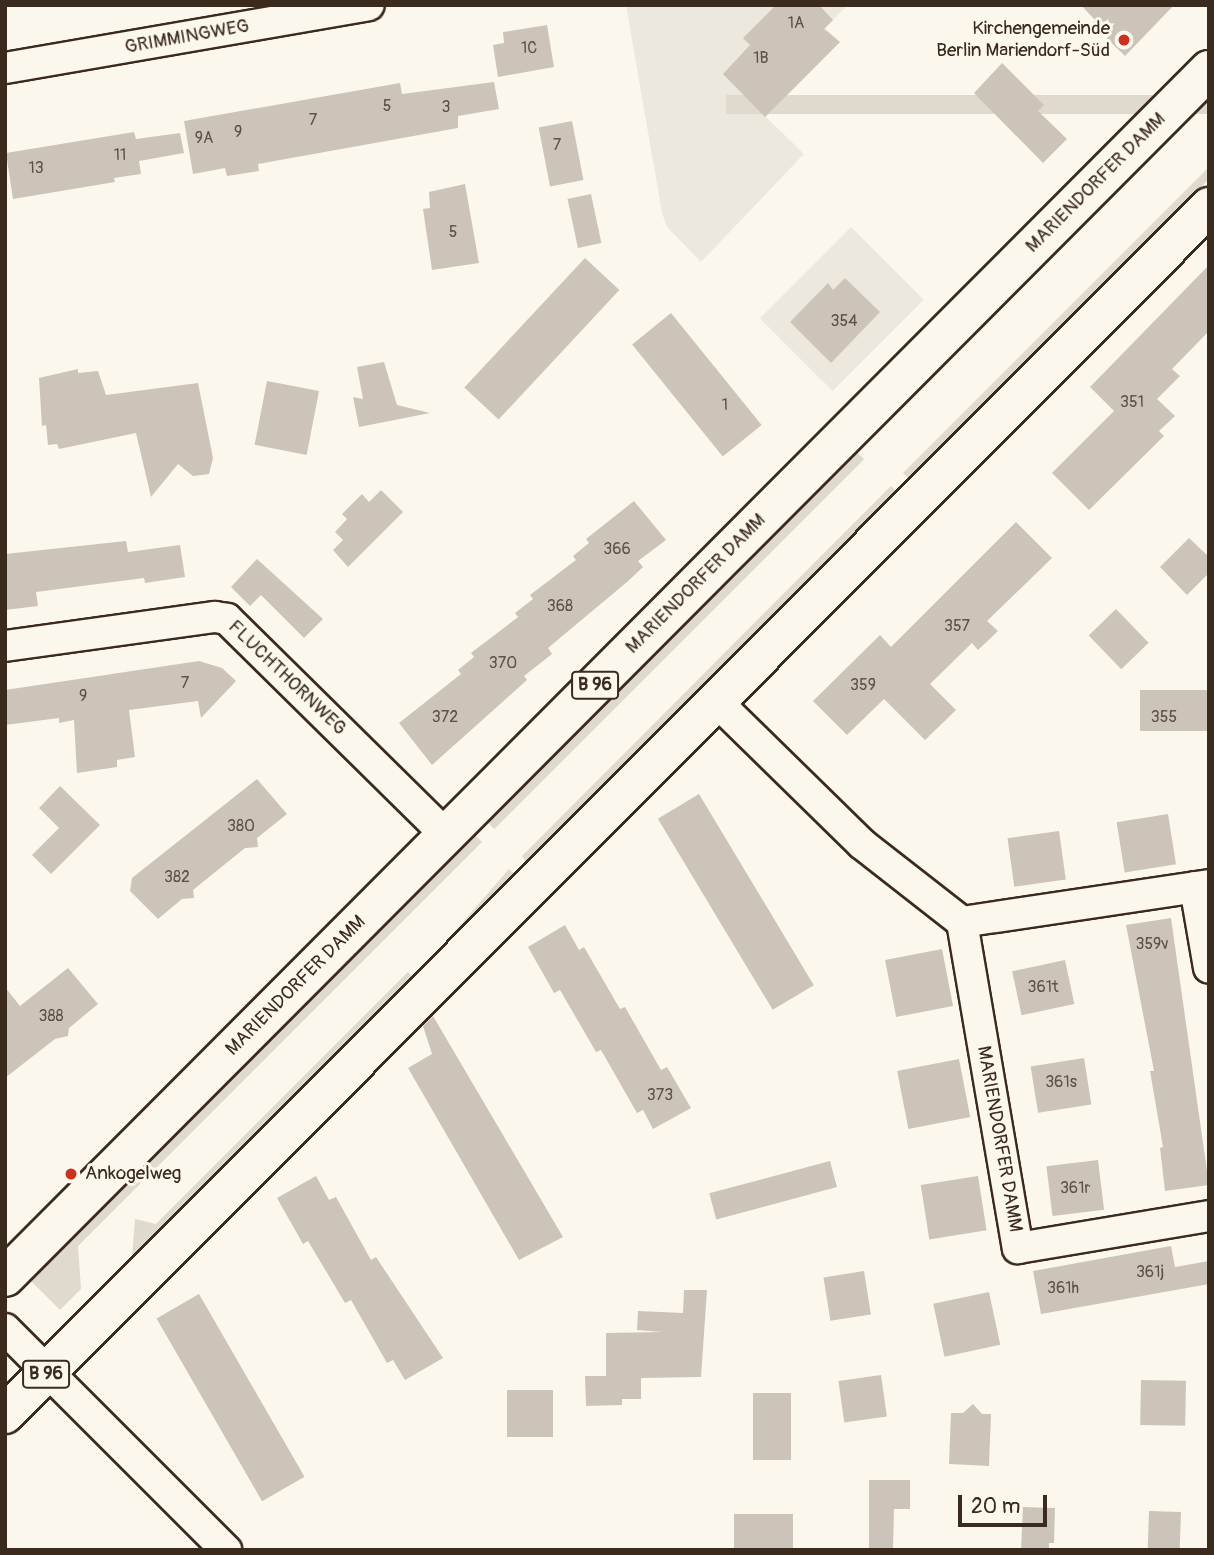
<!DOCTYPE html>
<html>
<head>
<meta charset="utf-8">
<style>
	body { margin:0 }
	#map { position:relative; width:1214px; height:1555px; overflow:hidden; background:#fbf7ec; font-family:Pangolin,sans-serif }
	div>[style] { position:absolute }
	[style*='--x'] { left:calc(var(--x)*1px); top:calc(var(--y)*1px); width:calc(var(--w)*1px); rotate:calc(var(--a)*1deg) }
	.built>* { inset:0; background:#ede8dd; transform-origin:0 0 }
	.green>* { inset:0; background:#dfd9ce; transform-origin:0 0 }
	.building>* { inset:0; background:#ccc4b9; transform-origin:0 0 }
	.roads { filter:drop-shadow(2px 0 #3b2a1e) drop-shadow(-2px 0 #3b2a1e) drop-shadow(0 2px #3b2a1e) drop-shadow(0 -2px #3b2a1e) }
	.street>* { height:30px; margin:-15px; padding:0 15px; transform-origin:15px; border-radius:15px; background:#fbf7ec }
	.primary>* { height:38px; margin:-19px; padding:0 19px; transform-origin:19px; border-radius:19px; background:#fbf7ec }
	.dots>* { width:19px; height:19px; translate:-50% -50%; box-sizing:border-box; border:4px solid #fbf7ec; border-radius:50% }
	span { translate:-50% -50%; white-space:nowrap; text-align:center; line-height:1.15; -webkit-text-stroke:6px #fbf7ec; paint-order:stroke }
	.number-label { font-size:16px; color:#5f5045 }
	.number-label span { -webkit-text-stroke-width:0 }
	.shield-label span { padding:2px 5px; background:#fbf7ec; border:2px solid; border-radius:5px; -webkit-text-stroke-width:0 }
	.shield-label { font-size:18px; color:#3b2a1e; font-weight:700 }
	.poi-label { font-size:19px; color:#3b2a1e }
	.right { translate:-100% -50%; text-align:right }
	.left { translate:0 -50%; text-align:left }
	.street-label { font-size:19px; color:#3b2a1e }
	.frame { position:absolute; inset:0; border:7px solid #3b2a1e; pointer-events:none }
	.scale { position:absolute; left:958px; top:1495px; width:89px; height:32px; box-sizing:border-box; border:4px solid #3b2a1e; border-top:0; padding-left:9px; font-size:21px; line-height:24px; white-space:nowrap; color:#3b2a1e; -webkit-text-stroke:5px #fbf7ec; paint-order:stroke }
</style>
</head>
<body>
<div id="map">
	<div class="built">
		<div style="clip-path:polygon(626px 5px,848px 5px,825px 28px,840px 42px,766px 117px,804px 154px,701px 262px,667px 227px,662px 213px)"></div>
		<div style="left:851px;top:227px;width:103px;height:129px;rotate:45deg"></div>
	</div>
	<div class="green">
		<div style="left:1209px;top:95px;width:19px;height:483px;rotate:90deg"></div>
		<div style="clip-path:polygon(1209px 167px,1209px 179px,910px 480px,903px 473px)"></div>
		<div style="left:855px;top:450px;width:13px;height:523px;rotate:45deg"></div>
		<div style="clip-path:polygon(891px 486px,897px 492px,528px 864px,522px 856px)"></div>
		<div style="clip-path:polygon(473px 833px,482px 842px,78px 1246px,81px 1289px,60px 1310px,29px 1279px)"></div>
		<div style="left:509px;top:869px;width:9px;height:136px;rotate:41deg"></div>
		<div style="clip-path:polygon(408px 972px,414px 978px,132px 1258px,135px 1219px,156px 1224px)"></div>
	</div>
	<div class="building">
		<div style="clip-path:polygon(776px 5px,819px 5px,833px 20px,824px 29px,840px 42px,765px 117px,723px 74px,750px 45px,743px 38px)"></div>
		<div style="clip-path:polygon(1081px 5px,1174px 5px,1125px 56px,1092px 24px,1095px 20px)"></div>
		<div style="clip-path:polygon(547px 25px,554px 67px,498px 77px,493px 45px,504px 43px,503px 32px)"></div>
		<div style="clip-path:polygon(1002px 63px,1044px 105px,1038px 111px,1067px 139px,1043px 163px,974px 93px)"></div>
		<div style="clip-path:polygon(494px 82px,499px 109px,458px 116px,458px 128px,258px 164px,259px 171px,227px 176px,225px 168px,193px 174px,184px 121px,400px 83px,402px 94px)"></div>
		<div style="left:572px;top:121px;width:60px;height:34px;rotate:79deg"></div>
		<div style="clip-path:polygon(134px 132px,136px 139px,180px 133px,184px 153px,139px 161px,141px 174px,114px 178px,115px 182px,13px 199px,6px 153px)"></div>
		<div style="clip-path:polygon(465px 184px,479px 263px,432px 270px,423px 209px,430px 208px,429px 192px)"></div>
		<div style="left:591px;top:194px;width:50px;height:24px;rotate:78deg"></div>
		<div style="left:585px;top:258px;width:47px;height:177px;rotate:43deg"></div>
		<div style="clip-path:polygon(1209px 265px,1209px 331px,1172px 369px,1180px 376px,1157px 399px,1175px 416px,1159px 431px,1164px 436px,1089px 510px,1052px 473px,1114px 411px,1090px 387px)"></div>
		<div style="clip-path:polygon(845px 278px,880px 312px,831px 363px,790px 322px,828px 283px,833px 290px)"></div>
		<div style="left:671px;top:313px;width:144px;height:50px;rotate:51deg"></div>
		<div style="clip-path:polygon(384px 362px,397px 405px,430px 413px,359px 427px,353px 397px,363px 399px,357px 367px)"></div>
		<div style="clip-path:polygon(78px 369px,78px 373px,98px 371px,106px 395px,198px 383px,213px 458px,209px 474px,193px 476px,178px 464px,151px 497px,136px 433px,59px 449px,57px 444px,48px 445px,46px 425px,42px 426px,39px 378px)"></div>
		<div style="left:267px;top:381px;width:53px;height:65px;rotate:11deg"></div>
		<div style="clip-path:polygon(381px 490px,403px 512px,348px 567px,333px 550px,343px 540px,335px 532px,347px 519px,342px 514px,362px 494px,369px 502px)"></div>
		<div style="clip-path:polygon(634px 501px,666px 540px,638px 561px,643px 567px,627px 582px,548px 648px,552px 654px,524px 676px,527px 680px,432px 765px,399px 723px,461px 674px,458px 670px,474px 657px,471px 653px,518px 617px,515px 613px,533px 599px,530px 595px,576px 560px,573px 556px,589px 543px,586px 539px)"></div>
		<div style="clip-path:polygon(1016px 522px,1052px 558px,987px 621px,998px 631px,978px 650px,972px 643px,930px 684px,956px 710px,925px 740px,884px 699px,847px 735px,813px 701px,880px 635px,891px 647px)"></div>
		<div style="clip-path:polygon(1189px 538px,1209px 557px,1209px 573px,1187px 595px,1160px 567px)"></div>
		<div style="clip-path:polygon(126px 541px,128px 552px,180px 545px,185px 577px,145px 583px,144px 578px,36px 592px,38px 606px,5px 610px,5px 554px)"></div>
		<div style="clip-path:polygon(257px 559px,323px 619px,304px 638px,261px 595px,250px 606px,231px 587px)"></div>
		<div style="left:1116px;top:609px;width:47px;height:38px;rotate:46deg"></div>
		<div style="clip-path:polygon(199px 661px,222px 668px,236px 681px,201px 718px,198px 701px,129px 710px,135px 757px,117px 760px,117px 767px,77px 773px,74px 720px,59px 723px,59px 718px,5px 725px,5px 690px)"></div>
		<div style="left:1209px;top:690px;width:41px;height:69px;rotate:90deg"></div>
		<div style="clip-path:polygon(257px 779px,287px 814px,257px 838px,258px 847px,245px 848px,193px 890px,194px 898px,182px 899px,158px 919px,130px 891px,132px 878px)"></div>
		<div style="clip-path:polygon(60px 786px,100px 825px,51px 874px,32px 855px,59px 828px,39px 808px)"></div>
		<div style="left:699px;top:794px;width:223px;height:48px;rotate:59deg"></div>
		<div style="left:1168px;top:814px;width:51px;height:52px;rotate:81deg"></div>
		<div style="left:1059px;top:831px;width:49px;height:52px;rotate:82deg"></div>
		<div style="clip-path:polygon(1171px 918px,1209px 1185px,1165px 1191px,1160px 1148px,1163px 1147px,1150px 1071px,1154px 1071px,1126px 925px)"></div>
		<div style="clip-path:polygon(565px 925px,579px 950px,584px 947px,620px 1009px,625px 1007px,661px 1070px,667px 1067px,691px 1108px,653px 1129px,643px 1110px,637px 1113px,601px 1050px,596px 1052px,560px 990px,554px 993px,528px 947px)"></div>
		<div style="left:942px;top:949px;width:58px;height:58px;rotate:79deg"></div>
		<div style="left:1065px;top:960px;width:45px;height:54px;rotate:78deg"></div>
		<div style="clip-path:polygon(68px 968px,98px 1004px,69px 1028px,68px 1036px,55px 1039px,5px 1078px,5px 987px,20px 1006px)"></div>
		<div style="clip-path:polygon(433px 1016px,563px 1237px,519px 1260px,408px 1068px,432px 1054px,423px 1026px)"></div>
		<div style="left:1084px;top:1058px;width:47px;height:54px;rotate:81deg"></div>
		<div style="left:959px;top:1059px;width:59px;height:63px;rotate:79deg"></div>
		<div style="left:1098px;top:1160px;width:50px;height:52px;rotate:83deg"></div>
		<div style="left:830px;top:1161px;width:27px;height:125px;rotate:75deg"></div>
		<div style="clip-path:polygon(316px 1176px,329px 1200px,336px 1197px,371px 1260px,376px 1257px,443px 1358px,405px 1380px,393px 1360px,387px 1363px,351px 1300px,345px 1303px,308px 1241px,303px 1244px,277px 1198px)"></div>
		<div style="left:978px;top:1176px;width:55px;height:58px;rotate:81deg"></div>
		<div style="clip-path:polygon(1171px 1246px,1175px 1267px,1209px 1261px,1209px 1284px,1041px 1314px,1033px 1271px)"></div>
		<div style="left:864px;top:1271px;width:44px;height:41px;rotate:81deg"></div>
		<div style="clip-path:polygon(684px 1290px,707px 1290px,701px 1377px,641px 1378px,641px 1399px,622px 1399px,622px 1405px,586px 1406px,585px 1376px,606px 1376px,606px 1333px,662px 1332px,637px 1330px,638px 1311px,683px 1313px)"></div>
		<div style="left:989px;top:1292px;width:54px;height:57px;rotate:78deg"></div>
		<div style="left:199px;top:1294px;width:211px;height:49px;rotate:60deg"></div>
		<div style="left:881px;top:1375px;width:42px;height:43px;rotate:82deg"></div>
		<div style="left:1141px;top:1380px;width:45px;height:45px;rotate:1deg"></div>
		<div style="left:507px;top:1390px;width:46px;height:47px"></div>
		<div style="left:753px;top:1393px;width:38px;height:67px"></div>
		<div style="clip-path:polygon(973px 1404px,982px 1414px,991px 1414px,989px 1466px,949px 1464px,951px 1413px,963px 1413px)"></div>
		<div style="clip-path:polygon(869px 1480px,910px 1480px,910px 1509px,894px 1509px,893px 1550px,869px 1550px)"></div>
		<div style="clip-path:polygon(1023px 1507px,1055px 1508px,1054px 1543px,1049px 1543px,1049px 1550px,1021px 1550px)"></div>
		<div style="left:1149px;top:1511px;width:32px;height:39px;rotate:2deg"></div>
		<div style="left:734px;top:1514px;width:59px;height:36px"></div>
	</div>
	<div class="roads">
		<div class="street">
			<div style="--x:5;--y:68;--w:369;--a:-9.8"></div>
			<div style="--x:5;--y:646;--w:212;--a:-7.9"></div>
			<div style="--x:215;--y:617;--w:12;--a:9"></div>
			<div style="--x:227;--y:619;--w:308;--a:44.6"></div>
			<div style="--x:717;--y:702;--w:203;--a:44.4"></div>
			<div style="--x:862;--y:844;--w:127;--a:38"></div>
			<div style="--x:962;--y:922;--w:331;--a:80.3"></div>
			<div style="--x:1018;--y:1248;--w:194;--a:-9.5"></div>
			<div style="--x:1195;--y:887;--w:82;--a:80.2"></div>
			<div style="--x:962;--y:922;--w:250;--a:-8.5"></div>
			<div style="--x:5;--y:1329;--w:313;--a:45"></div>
		</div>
		<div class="primary">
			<div style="--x:5;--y:1277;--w:1705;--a:-45.07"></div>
			<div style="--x:5;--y:1414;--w:1705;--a:-45.07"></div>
		</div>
	</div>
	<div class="dots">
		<div style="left:1124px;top:40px;background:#c8321e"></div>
		<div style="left:71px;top:1174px;background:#c8321e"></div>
	</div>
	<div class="number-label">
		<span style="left:796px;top:23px">1A</span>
		<span style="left:529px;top:48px">1C</span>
		<span style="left:761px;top:58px">1B</span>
		<span style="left:387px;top:106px">5</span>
		<span style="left:446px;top:107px">3</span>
		<span style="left:313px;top:120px">7</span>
		<span style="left:238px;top:132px">9</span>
		<span style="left:204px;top:138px">9A</span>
		<span style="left:557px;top:145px">7</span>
		<span style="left:120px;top:155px">11</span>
		<span style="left:36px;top:168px">13</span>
		<span style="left:453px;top:232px">5</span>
		<span style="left:844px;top:321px">354</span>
		<span style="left:1132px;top:402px">351</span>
		<span style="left:725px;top:405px">1</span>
		<span style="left:617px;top:549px">366</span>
		<span style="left:560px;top:606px">368</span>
		<span style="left:957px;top:626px">357</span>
		<span style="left:503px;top:663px">370</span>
		<span style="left:185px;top:683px">7</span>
		<span style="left:863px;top:685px">359</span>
		<span style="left:83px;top:696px">9</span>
		<span style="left:445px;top:717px">372</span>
		<span style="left:1164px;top:717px">355</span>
		<span style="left:241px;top:826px">380</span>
		<span style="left:177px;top:877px">382</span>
		<span style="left:1152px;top:944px">359v</span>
		<span style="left:1043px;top:987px">361t</span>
		<span style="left:51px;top:1016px">388</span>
		<span style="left:1061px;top:1082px">361s</span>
		<span style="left:660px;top:1095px">373</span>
		<span style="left:1075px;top:1188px">361r</span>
		<span style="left:1150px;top:1272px">361j</span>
		<span style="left:1063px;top:1288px">361h</span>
	</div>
	<div class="shield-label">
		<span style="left:595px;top:685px">B 96</span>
		<span style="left:46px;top:1374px">B 96</span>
	</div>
	<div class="poi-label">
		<span class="right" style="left:1110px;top:40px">Kirchengemeinde<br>Berlin Mariendorf-Süd</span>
		<span class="left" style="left:85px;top:1174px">Ankogelweg</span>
	</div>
	<div class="street-label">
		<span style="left:187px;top:37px;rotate:-10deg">GRIMMINGWEG</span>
		<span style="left:1096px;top:183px;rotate:-45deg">MARIENDORFER DAMM</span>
		<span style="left:696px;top:584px;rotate:-45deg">MARIENDORFER DAMM</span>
		<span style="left:287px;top:678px;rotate:44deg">FLUCHTHORNWEG</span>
		<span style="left:296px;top:986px;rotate:-45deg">MARIENDORFER DAMM</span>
		<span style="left:999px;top:1139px;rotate:80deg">MARIENDORFER DAMM</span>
	</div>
	<div class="frame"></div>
	<div class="scale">20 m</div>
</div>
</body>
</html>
